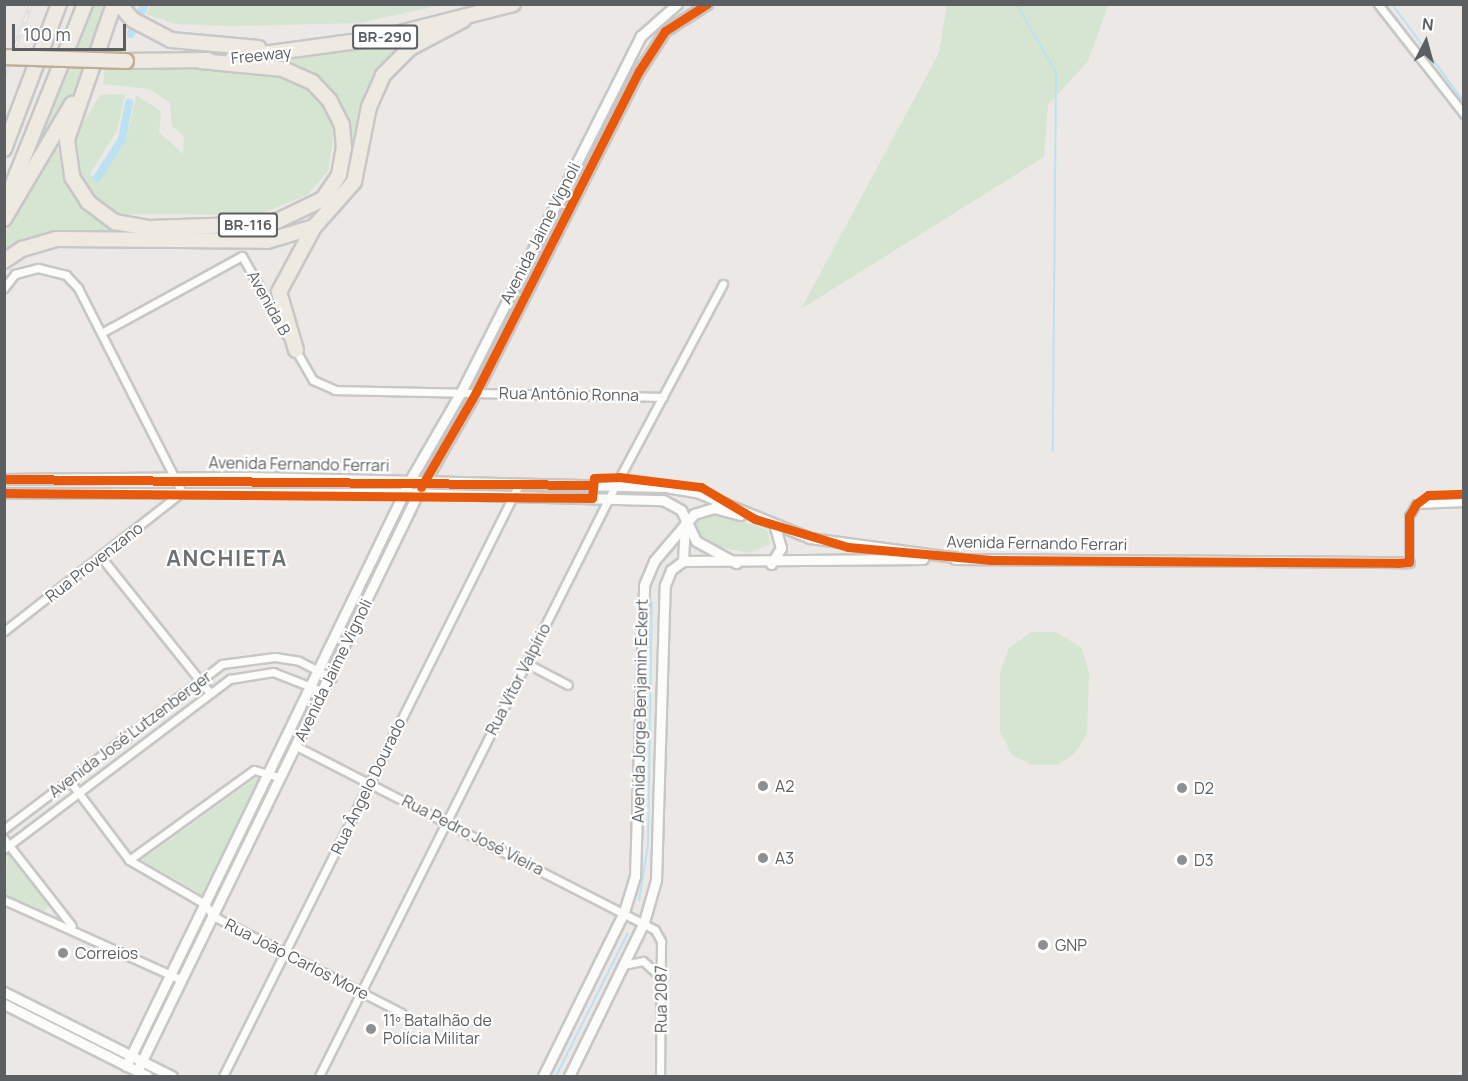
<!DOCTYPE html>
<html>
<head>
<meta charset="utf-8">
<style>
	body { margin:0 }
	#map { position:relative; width:1468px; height:1081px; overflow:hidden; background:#ebe8e5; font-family:Manrope,sans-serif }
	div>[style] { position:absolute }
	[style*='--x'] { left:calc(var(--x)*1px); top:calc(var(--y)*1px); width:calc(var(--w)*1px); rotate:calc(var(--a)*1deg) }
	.green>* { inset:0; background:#d6e5d1 }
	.stream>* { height:2px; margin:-1px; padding:0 1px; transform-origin:1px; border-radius:1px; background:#bbe2f3 }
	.canal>* { height:8px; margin:-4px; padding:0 4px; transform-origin:4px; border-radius:4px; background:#bbe2f3 }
	.roads { filter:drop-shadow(2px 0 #c7c7c7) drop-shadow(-2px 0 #c7c7c7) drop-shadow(0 2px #c7c7c7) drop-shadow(0 -2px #c7c7c7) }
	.minor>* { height:7px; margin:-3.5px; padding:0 3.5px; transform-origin:3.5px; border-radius:3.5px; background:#fcfcfb }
	.tertiary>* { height:9px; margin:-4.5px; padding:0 4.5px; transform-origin:4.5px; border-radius:4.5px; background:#fcfcfb }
	.motorway>* { height:14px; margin:-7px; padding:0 7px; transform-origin:7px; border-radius:7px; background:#eee9e1 }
	.rail>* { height:4.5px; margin-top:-2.25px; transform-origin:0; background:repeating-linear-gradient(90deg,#fff 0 7px,#e2e1e1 0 14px); box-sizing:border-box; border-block:2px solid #e2e1e1 }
	.bridges { filter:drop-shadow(2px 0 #c0ad95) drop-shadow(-2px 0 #c0ad95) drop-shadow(0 2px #c0ad95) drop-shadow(0 -2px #c0ad95) }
	.motorway-bridge>* { height:14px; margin:-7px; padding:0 7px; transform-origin:7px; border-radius:7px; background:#eee9e1 }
	.cycleway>* { height:9px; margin:-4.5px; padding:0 4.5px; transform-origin:4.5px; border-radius:4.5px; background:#e8590c }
	.dots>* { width:16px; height:16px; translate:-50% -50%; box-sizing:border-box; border:3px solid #fff; border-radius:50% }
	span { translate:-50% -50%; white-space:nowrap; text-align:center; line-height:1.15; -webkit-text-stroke:4.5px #fff; paint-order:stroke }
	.shield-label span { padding:2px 4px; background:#fff; border:2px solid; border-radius:4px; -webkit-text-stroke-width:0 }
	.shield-label { font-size:15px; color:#5b5f62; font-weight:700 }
	.street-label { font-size:16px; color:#5b5f62 }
	.poi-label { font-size:16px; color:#5b5f62 }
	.left { translate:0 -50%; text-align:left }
	.district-label { font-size:22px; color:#6c7174; font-weight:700; letter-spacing:1.5px }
	.frame { position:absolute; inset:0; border:6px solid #5b5f62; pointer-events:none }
	.north { position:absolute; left:1396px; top:12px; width:60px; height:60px; -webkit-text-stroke:4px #fff; paint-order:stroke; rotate:6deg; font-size:16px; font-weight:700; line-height:24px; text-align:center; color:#5b5f62 }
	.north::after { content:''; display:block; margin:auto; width:21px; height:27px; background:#5b5f62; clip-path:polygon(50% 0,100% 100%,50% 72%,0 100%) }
	.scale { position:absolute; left:12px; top:24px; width:114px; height:27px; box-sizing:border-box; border:3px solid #5b5f62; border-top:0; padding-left:8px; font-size:18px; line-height:21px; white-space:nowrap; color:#5b5f62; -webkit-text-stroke:4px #fff; paint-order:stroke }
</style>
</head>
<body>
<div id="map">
	<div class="green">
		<div style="clip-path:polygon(92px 5px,107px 5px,69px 103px,18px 189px)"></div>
		<div style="clip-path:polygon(151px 5px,151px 4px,440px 5px,360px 23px,231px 26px,176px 24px,146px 14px)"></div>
		<div style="clip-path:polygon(947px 5px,1108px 5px,1088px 61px,1048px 105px,1044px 157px,801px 309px,939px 53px)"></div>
		<div style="clip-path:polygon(408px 42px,379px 72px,353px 158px,344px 113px,324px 84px,281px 57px)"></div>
		<div style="clip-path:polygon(105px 66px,278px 72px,308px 86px,326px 105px,335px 128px,328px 171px,307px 195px,257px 215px,118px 214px,94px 199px,81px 177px,73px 140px,100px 95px,125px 94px,117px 131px,90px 173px,98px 182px,127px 137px,136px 95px,161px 111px,159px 132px,183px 154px,184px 136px,172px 126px,170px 103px,150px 89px,103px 84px)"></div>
		<div style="clip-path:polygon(57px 146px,65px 179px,83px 205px,110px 229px,136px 234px,23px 243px,5px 252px,5px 234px)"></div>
		<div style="clip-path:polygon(705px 513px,759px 526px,768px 532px,770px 544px,750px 553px,713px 546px,698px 537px,692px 523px)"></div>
		<div style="clip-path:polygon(1031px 632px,1056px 632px,1082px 648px,1089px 674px,1087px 734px,1074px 754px,1058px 765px,1031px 765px,1012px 755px,1000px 731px,1000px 673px,1009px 648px)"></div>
		<div style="clip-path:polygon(256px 778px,261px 780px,203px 895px,142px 860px)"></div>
		<div style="clip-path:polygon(8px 850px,49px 906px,44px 912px,5px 895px)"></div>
	</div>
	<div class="stream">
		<div style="--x:1016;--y:4;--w:79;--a:59.5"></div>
		<div style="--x:1056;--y:72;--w:379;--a:90.5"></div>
		<div style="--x:1392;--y:4;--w:122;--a:53.7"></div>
		<div style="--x:639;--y:900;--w:56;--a:-80.7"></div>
		<div style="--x:648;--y:845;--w:243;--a:-89.1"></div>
		<div style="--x:556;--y:1076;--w:160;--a:-63.3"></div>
	</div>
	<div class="canal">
		<div style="--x:131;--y:34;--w:33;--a:-65"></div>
		<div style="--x:97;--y:178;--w:46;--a:-57.3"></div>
		<div style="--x:122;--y:139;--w:37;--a:-79"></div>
	</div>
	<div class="roads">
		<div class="minor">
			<div style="--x:1378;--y:4;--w:140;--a:52"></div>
			<div style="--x:4;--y:288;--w:18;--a:-52"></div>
			<div style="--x:15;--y:274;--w:24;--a:-15"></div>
			<div style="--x:38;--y:268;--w:29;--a:14"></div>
			<div style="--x:66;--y:275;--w:18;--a:47"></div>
			<div style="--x:78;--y:288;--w:229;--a:63"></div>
			<div style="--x:182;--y:492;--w:226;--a:142"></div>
			<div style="--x:103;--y:332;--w:158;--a:-28.7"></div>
			<div style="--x:242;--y:256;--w:90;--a:60.9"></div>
			<div style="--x:295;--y:349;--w:36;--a:60"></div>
			<div style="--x:313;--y:380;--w:24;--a:24"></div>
			<div style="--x:335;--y:390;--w:328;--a:1.2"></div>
			<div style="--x:101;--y:557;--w:173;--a:51.3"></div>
			<div style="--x:1409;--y:562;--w:46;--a:-90"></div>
			<div style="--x:1409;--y:516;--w:14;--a:-60"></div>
			<div style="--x:1416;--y:504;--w:48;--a:-2.4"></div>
			<div style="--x:526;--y:663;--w:47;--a:27.6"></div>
			<div style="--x:296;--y:746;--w:403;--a:27.1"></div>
			<div style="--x:655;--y:930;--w:13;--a:61"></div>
			<div style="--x:661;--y:941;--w:135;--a:90.4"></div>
			<div style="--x:69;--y:780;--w:100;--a:53.1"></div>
			<div style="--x:129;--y:860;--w:88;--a:30.1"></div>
			<div style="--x:205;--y:904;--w:14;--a:56"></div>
			<div style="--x:213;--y:916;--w:212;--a:27.2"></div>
			<div style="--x:4;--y:829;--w:273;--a:-37.1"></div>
			<div style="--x:222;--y:664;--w:53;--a:-7.5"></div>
			<div style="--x:275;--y:657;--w:24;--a:9"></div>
			<div style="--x:299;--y:661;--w:37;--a:27"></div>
			<div style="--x:4;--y:839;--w:110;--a:52"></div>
			<div style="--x:4;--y:849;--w:283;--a:-37"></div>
			<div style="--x:230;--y:679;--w:44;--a:-9.2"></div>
			<div style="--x:273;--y:672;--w:55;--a:21.4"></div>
			<div style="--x:129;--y:860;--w:154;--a:-35.8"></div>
			<div style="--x:254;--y:770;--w:26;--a:16"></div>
			<div style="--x:4;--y:900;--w:195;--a:24.2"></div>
			<div style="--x:623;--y:965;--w:20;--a:-11"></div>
			<div style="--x:643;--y:961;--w:24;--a:42"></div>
			<div style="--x:223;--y:1076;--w:662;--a:-63.43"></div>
			<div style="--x:319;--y:1076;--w:660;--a:-63.36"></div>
			<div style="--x:615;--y:486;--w:229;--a:-61.9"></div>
		</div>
		<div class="tertiary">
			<div style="--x:4;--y:479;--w:250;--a:-0.5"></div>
			<div style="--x:254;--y:477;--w:412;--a:1.4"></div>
			<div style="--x:666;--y:487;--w:34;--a:10"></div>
			<div style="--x:699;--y:493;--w:120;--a:22.1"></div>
			<div style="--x:810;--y:538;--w:150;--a:7.6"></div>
			<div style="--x:4;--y:493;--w:401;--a:0"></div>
			<div style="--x:405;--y:493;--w:258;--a:1.6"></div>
			<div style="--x:663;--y:500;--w:21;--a:29"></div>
			<div style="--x:681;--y:510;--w:34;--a:64"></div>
			<div style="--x:696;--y:541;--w:46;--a:28.8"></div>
			<div style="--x:955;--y:559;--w:454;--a:0.4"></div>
			<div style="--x:683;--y:561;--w:240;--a:-0.5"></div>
			<div style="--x:683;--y:561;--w:38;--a:-87"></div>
			<div style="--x:771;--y:564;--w:19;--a:-58"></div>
			<div style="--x:781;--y:548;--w:22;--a:-106"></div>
			<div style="--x:4;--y:992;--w:188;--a:26.6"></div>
			<div style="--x:4;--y:1004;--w:160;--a:26.7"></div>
			<div style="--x:126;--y:1066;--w:651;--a:-64.14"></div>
			<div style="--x:410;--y:480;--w:102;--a:-59.9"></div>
			<div style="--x:461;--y:392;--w:399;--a:-63.2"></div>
			<div style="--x:641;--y:36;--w:48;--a:-41.6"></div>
			<div style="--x:137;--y:1071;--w:643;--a:-64.07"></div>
			<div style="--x:418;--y:493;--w:116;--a:-60.1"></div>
			<div style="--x:476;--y:392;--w:360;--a:-63.1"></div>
			<div style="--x:639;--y:71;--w:48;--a:-57"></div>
			<div style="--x:665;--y:31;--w:50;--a:-32.7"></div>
			<div style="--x:543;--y:1076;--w:183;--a:-63.7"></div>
			<div style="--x:624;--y:912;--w:38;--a:-73"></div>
			<div style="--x:635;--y:876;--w:291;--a:-88.2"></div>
			<div style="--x:644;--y:585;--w:26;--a:-67"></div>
			<div style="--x:654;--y:561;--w:62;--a:-49.6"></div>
			<div style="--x:694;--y:514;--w:21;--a:-17"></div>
			<div style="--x:714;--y:508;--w:27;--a:15"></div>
			<div style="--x:569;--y:1076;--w:171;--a:-64"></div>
			<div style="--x:644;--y:922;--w:44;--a:-74.1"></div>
			<div style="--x:656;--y:880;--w:295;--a:-88.3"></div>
			<div style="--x:665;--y:585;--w:16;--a:-68"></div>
			<div style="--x:671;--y:570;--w:15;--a:-37"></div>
		</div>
		<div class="motorway">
			<div style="--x:114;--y:4;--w:144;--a:109.1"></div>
			<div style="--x:67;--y:140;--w:37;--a:82"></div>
			<div style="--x:72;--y:177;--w:30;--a:57"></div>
			<div style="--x:88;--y:202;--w:34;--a:37"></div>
			<div style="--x:115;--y:222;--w:35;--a:10"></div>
			<div style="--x:149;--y:228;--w:122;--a:-1.9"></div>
			<div style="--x:271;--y:224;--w:58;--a:-25.7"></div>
			<div style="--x:323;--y:199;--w:29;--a:-56"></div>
			<div style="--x:339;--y:175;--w:27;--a:-80"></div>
			<div style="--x:344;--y:148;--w:23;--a:-95"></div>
			<div style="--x:342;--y:125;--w:27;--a:-117"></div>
			<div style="--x:330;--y:101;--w:26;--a:-133"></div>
			<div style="--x:312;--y:82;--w:32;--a:-156"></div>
			<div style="--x:283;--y:69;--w:83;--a:-174.5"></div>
			<div style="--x:119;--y:4;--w:21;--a:49"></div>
			<div style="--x:133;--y:20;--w:43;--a:27.8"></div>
			<div style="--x:171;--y:40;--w:88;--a:5.2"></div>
			<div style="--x:233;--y:58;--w:148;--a:-7.7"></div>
			<div style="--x:380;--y:38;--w:137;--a:-14.3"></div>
			<div style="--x:126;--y:61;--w:82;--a:-0.7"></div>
			<div style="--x:4;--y:149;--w:155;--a:-69.2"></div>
			<div style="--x:4;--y:206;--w:218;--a:-68.1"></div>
			<div style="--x:4;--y:219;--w:134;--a:-59.4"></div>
			<div style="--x:4;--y:261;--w:22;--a:-34"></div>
			<div style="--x:22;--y:249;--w:35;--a:-16"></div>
			<div style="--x:56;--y:239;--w:211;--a:0.5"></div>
			<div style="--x:267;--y:241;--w:49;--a:-16.6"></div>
			<div style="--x:314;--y:227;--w:60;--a:-48.4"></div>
			<div style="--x:354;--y:182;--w:76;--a:-78.7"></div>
			<div style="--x:369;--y:107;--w:35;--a:-66"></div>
			<div style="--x:383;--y:75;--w:38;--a:-45"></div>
			<div style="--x:410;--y:48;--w:60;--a:-27.8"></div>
			<div style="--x:296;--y:350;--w:60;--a:-106.3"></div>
			<div style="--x:279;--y:292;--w:74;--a:-61.7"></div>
		</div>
	</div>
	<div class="rail">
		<div style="--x:4;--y:74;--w:75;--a:-68.9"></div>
	</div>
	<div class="bridges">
		<div class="motorway-bridge">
			<div style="--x:4;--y:57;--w:122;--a:1.9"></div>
		</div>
	</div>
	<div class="cycleway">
		<div style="--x:4;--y:479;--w:589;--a:0.58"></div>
		<div style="--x:421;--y:487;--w:110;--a:-59.9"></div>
		<div style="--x:476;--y:392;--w:360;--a:-63.1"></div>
		<div style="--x:639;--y:71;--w:48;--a:-57"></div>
		<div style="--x:665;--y:31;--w:50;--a:-32.7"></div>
		<div style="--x:4;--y:493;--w:588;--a:0.49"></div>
		<div style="--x:592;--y:498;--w:20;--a:-84"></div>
		<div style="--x:594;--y:478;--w:25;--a:-2"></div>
		<div style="--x:619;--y:477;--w:83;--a:7"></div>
		<div style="--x:701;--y:487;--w:63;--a:30.7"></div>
		<div style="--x:755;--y:519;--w:97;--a:16.8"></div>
		<div style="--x:848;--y:547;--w:144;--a:5.2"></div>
		<div style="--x:991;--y:560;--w:406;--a:0.4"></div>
		<div style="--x:1397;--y:563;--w:12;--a:-5"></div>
		<div style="--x:1409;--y:562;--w:46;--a:-90"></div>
		<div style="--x:1409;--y:516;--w:14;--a:-60"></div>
		<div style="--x:1416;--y:504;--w:15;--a:-37"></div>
		<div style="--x:1428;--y:495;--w:36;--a:-2"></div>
	</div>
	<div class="dots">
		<div style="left:763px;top:786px;background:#8d8f90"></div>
		<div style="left:1182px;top:788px;background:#8d8f90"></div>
		<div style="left:763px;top:858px;background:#8d8f90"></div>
		<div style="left:1182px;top:860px;background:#8d8f90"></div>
		<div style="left:1043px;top:945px;background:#8d8f90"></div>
		<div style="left:63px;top:953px;background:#8d8f90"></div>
		<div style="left:371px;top:1029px;background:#8d8f90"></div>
	</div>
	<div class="shield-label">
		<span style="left:385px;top:37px">BR-290</span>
		<span style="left:248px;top:225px">BR-116</span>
	</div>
	<div class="street-label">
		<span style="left:261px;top:55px;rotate:-6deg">Freeway</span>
		<span style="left:540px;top:233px;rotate:-63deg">Avenida Jaime Vignoli</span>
		<span style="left:269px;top:303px;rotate:61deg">Avenida B</span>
		<span style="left:569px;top:394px;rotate:1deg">Rua Antônio Ronna</span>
		<span style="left:299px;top:464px;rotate:1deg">Avenida Fernando Ferrari</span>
		<span style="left:1037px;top:543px;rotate:1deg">Avenida Fernando Ferrari</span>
		<span style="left:94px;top:562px;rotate:-38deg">Rua Provenzano</span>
		<span style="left:333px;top:670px;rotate:-64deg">Avenida Jaime Vignoli</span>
		<span style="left:518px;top:679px;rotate:-63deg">Rua Vítor Valpírio</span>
		<span style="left:640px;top:711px;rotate:-89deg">Avenida Jorge Benjamin Eckert</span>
		<span style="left:130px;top:734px;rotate:-37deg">Avenida José Lutzenberger</span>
		<span style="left:368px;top:786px;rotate:-64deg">Rua Ângelo Dourado</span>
		<span style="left:473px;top:835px;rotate:27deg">Rua Pedro José Vieira</span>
		<span style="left:297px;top:959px;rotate:27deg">Rua João Carlos More</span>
		<span style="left:661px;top:999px;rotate:-90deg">Rua 2087</span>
	</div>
	<div class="poi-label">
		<span class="left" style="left:775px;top:786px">A2</span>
		<span class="left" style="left:1194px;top:788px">D2</span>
		<span class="left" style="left:775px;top:858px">A3</span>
		<span class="left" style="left:1194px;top:860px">D3</span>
		<span class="left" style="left:1055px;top:945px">GNP</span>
		<span class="left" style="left:75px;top:953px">Correios</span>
		<span class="left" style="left:383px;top:1029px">11º Batalhão de<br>Polícia Militar</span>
	</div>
	<div class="district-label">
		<span style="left:227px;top:559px">ANCHIETA</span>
	</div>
	<div class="frame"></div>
	<div class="north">N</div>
	<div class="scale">100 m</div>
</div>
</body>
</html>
